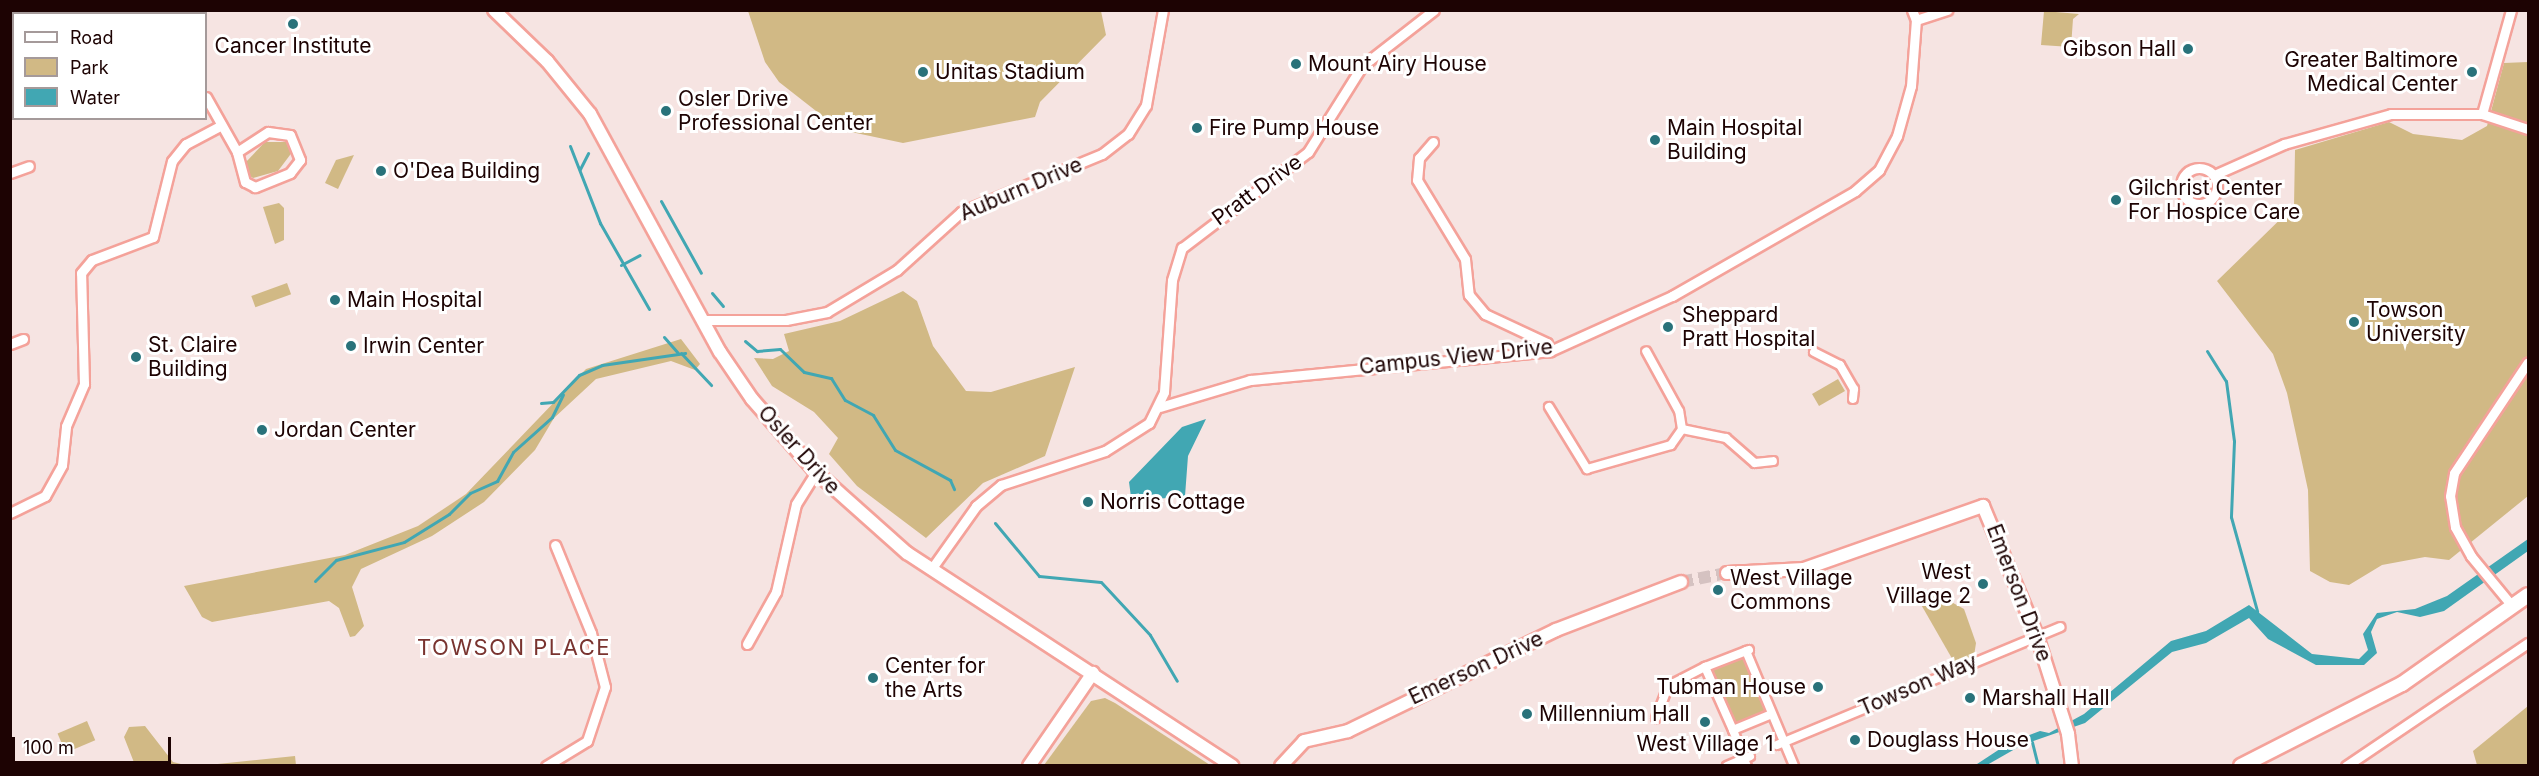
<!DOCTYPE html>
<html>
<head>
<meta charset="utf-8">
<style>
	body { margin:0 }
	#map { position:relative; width:2539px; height:776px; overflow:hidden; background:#f6e4e2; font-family:Inter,sans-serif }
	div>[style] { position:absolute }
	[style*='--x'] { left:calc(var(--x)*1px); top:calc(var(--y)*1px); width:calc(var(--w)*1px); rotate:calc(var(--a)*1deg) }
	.green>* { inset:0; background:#d1b985; transform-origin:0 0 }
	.water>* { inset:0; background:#41a7b3 }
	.stream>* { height:3px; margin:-1.5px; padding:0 1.5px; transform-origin:1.5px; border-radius:1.5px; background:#41a7b3 }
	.tertiary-tunnel>* { height:12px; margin-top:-6px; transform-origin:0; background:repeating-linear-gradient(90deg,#d5c2c1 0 12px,transparent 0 18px) }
	.roads { filter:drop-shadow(2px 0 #f4a29a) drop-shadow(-2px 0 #f4a29a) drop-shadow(0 2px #f4a29a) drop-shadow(0 -2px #f4a29a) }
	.pedestrian>* { height:8px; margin:-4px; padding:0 4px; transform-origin:4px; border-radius:4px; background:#fff }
	.minor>* { height:9px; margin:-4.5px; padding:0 4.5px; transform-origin:4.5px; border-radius:4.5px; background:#fff }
	.minor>.ring { margin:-4.5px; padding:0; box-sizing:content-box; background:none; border:9px solid #fff; border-radius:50% }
	.tertiary>* { height:12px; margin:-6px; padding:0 6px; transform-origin:6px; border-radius:6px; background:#fff }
	.secondary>* { height:14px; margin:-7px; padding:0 7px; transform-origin:7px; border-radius:7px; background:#fff }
	.dots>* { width:16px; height:16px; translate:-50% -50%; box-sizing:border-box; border:3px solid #fff; border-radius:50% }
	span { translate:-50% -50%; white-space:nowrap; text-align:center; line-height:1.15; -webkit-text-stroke:6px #fff; paint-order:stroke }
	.poi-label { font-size:21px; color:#1d0303 }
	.right { translate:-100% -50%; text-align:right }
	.left { translate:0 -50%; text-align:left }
	.street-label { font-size:21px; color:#1d0303 }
	.neighbourhood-label { font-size:22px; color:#79332f; letter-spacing:1.5px }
	.frame { position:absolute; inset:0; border:12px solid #1d0303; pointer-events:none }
	.legend { position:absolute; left:12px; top:12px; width:195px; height:108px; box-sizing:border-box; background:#fff; border:2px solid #a59a9a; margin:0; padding:8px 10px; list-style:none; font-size:18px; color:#1d0303 }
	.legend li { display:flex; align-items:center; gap:12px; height:30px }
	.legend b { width:30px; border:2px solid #a59a9a }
	.scale { position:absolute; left:12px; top:737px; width:159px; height:27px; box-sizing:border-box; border:3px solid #1d0303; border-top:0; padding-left:8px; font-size:18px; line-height:21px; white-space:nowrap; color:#1d0303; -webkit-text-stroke:4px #fff; paint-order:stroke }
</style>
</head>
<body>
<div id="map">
	<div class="green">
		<div style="clip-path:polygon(748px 11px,1101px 11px,1106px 35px,1040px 102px,1035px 117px,903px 143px,823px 126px,825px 118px,779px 82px,765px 62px)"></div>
		<div style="clip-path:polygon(2044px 11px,2079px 14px,2073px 19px,2071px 47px,2041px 45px)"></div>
		<div style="clip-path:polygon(2528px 62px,2528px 496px,2449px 560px,2425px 557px,2382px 565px,2349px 585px,2330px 582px,2310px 571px,2308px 490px,2287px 393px,2273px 354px,2217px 281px,2294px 206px,2295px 150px,2389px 122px,2413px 134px,2462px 140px,2487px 126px,2504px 63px)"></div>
		<div style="clip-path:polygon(265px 142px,288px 142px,293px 151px,278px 171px,253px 178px,247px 174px,246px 162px)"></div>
		<div style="clip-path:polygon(354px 155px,338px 189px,325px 183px,336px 160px)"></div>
		<div style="clip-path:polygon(279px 203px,284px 208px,284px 240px,275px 244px,263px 207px)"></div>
		<div style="left:287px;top:283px;width:12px;height:38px;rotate:70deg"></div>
		<div style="clip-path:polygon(903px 291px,917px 301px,933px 346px,966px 391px,991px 392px,1075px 367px,1045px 456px,983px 483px,926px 538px,857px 486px,829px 454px,838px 438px,814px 412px,772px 386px,754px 358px,773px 359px,789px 351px,784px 334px,840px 321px)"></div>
		<div style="clip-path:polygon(681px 339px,700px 364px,695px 370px,671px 361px,596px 379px,554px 418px,535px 450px,484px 502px,432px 536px,361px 569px,352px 587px,364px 626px,355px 636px,350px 637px,339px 608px,329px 601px,212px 622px,202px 617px,184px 586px,345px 555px,418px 526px,466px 494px,586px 369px)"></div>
		<div style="left:1838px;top:379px;width:14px;height:30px;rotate:60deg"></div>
		<div style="clip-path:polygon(1935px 593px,1964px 609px,1976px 643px,1974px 656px,1954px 662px,1919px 601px,1919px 594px)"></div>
		<div style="left:1745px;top:655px;width:63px;height:39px;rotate:68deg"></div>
		<div style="clip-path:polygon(1105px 698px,1115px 703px,1210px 765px,1044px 765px,1091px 701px)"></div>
		<div style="clip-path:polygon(2528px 706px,2528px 765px,2477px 765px,2473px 751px)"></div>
		<div style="left:87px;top:721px;width:21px;height:32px;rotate:67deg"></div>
		<div style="clip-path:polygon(145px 726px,173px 762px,185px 765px,135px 765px,124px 737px,129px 727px)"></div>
		<div style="clip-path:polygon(295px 756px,296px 765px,208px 765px)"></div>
	</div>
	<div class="water">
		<div style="clip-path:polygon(1206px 419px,1188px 456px,1185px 496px,1139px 501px,1131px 497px,1129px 482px,1182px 427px)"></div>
		<div style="clip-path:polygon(2528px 539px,2528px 551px,2444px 611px,2420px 617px,2397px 612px,2377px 619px,2371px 632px,2377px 653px,2364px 665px,2316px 665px,2268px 639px,2249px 618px,2206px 643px,2172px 652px,2085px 723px,2022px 745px,1987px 765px,1974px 766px,2009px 743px,2040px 731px,2049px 733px,2084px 714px,2171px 641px,2206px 631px,2249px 605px,2312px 654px,2359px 659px,2368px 650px,2363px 634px,2377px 613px,2415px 609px,2447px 596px)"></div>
	</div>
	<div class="stream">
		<div style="--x:570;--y:146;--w:83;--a:68.7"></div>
		<div style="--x:600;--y:223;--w:99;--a:60.3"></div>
		<div style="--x:580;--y:169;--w:18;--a:-63"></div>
		<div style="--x:661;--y:201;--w:82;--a:60.9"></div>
		<div style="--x:621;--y:265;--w:21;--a:-28"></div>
		<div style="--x:712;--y:293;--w:17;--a:50"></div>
		<div style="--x:664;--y:337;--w:21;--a:49"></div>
		<div style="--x:745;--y:341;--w:16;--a:40"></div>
		<div style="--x:757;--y:351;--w:23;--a:-5"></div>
		<div style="--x:780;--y:349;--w:33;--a:44"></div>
		<div style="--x:804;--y:372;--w:28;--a:13"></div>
		<div style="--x:831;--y:378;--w:26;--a:58"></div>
		<div style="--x:845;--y:400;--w:32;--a:28"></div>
		<div style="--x:873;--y:415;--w:41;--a:57.8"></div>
		<div style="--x:895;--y:450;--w:63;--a:28.6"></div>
		<div style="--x:950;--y:480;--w:10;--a:66"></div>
		<div style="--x:2207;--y:351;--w:36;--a:58"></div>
		<div style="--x:2226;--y:381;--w:61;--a:82.4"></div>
		<div style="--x:2234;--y:441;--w:76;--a:92.3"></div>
		<div style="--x:2231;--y:517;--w:98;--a:74.5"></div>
		<div style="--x:681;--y:353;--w:44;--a:46.8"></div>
		<div style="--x:541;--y:403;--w:12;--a:-5"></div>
		<div style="--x:553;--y:402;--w:37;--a:-46"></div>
		<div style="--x:579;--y:375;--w:25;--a:-23"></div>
		<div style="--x:602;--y:365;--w:84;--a:-8.2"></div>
		<div style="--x:995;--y:523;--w:69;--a:50.3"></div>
		<div style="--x:1039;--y:576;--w:62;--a:5.5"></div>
		<div style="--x:1101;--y:582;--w:72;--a:47.2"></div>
		<div style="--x:1150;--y:635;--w:53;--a:59.6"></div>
		<div style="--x:315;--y:581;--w:30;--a:-45"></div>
		<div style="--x:336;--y:560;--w:70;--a:-14.8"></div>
		<div style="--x:404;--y:542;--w:53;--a:-31.9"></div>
		<div style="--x:449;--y:514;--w:30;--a:-45"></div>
		<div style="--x:470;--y:493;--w:30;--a:-24"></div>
		<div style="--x:497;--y:481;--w:33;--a:-61"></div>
		<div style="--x:513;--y:452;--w:52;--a:-41.9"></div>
		<div style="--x:552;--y:417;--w:25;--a:-64"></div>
		<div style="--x:2032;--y:742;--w:25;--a:76"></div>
	</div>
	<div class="tertiary-tunnel">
		<div style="--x:1681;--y:582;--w:47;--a:-11.1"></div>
	</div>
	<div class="roads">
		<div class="pedestrian">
			<div style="--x:1814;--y:352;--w:29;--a:27"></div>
			<div style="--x:1840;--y:365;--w:28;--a:60"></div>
			<div style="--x:1854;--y:389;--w:10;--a:96"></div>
			<div style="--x:1549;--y:407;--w:73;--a:58.5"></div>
			<div style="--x:1587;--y:469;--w:87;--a:-15.9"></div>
			<div style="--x:1671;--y:445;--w:19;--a:-55"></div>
			<div style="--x:1682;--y:429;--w:18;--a:-99"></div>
			<div style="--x:1679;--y:411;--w:68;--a:-118.8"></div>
			<div style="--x:1682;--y:429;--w:45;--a:11.6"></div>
			<div style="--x:1726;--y:438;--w:38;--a:41"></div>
			<div style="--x:1755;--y:463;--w:18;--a:-6"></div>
			<div style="--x:1749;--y:650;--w:47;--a:158.9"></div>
			<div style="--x:1705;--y:667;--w:69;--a:66"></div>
			<div style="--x:1733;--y:730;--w:42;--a:-22.3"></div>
			<div style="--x:1746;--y:651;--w:125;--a:67.3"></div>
			<div style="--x:1656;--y:718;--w:34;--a:-69"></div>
			<div style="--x:1668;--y:686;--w:42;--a:-27.2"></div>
			<div style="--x:1733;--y:730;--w:39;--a:69"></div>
			<div style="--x:1777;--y:745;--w:307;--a:-22.6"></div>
			<div style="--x:1727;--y:766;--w:25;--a:-23"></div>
		</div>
		<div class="minor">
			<div style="--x:175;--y:10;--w:4;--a:76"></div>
			<div style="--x:1916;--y:20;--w:33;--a:-18"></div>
			<div style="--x:206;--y:97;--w:63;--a:60.6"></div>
			<div style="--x:2482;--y:114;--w:108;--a:-74.4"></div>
			<div style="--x:268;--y:132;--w:22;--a:8"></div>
			<div style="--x:290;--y:135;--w:27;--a:68"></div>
			<div style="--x:300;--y:160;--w:16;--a:128"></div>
			<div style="--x:290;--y:173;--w:38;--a:158"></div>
			<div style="--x:255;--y:187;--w:11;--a:-153"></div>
			<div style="--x:245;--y:182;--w:31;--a:-105"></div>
			<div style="--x:237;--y:152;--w:37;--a:-33"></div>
			<div style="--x:1433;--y:142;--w:21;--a:131"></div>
			<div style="--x:1419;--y:158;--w:22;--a:95"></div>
			<div style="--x:1417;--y:180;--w:92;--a:58.7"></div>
			<div style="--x:1465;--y:259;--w:36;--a:84"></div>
			<div style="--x:1469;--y:295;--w:25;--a:50"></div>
			<div style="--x:1485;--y:314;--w:68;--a:25.1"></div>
			<div style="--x:1547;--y:343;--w:9;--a:69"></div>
			<div class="ring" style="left:2181px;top:168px;width:27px;height:27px"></div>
			<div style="--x:10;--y:173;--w:20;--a:-20"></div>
			<div style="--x:2214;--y:175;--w:77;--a:-23.9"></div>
			<div style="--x:2284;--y:144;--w:111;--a:-15.7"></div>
			<div style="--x:2391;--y:114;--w:91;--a:0"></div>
			<div style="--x:2482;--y:114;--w:48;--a:18.1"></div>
			<div style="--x:703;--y:320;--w:83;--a:0"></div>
			<div style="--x:786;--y:320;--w:42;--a:-11"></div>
			<div style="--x:827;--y:312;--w:82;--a:-31"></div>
			<div style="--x:897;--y:270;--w:86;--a:-42.2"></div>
			<div style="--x:961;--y:212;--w:152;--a:-22.4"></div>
			<div style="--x:1102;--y:154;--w:33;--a:-38"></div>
			<div style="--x:1128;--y:134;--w:34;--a:-58"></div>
			<div style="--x:1146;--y:105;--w:97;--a:-79.9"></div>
			<div style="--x:10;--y:344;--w:14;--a:-21"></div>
			<div style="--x:1160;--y:407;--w:94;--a:-16.7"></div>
			<div style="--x:1250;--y:380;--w:301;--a:-5.5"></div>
			<div style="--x:1550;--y:351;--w:134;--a:-24.3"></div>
			<div style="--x:1672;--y:296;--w:211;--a:-29.8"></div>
			<div style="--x:1855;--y:191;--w:32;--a:-41"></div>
			<div style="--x:1879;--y:170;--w:38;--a:-62"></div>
			<div style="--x:1897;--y:136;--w:52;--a:-74.4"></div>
			<div style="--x:1911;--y:86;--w:66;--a:-85.7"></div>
			<div style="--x:1916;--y:20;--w:11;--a:-112"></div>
			<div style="--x:10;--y:513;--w:39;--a:-26"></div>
			<div style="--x:45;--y:496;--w:35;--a:-61"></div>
			<div style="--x:62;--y:465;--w:39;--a:-84"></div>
			<div style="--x:66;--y:426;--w:46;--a:-66.8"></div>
			<div style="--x:84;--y:384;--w:111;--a:-91.5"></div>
			<div style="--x:81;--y:273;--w:17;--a:-50"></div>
			<div style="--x:92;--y:260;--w:65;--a:-20.7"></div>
			<div style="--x:153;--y:237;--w:78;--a:-76"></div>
			<div style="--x:172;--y:161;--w:22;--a:-51"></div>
			<div style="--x:186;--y:144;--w:40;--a:-28"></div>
			<div style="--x:932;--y:568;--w:76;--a:-54.6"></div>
			<div style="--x:976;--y:506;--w:33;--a:-40"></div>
			<div style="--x:1001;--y:485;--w:109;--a:-18.1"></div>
			<div style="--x:1105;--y:451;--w:52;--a:-32.5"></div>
			<div style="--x:1149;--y:423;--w:34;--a:-64"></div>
			<div style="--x:1164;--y:392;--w:112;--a:-85.9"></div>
			<div style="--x:1172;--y:280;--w:34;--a:-73"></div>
			<div style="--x:1182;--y:248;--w:158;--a:-37.3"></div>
			<div style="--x:1308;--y:152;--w:102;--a:-57.9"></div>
			<div style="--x:1362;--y:66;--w:91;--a:-37.9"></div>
			<div style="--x:2513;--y:607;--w:66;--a:-129.5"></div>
			<div style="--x:2471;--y:556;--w:33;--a:-119"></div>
			<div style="--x:2455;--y:527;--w:31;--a:-99"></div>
			<div style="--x:2450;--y:496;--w:23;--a:-80"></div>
			<div style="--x:2454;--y:473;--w:133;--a:-56.3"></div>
			<div style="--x:747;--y:644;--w:60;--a:-60.9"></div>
			<div style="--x:776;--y:592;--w:90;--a:-77.2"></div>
			<div style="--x:796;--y:504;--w:38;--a:-58"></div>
			<div style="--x:546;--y:766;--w:48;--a:-31.4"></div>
			<div style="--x:587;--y:741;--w:57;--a:-71.6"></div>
			<div style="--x:605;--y:687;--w:56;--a:-104.5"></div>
			<div style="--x:591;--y:633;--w:95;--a:-112.2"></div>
			<div style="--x:2346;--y:766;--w:220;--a:-34.1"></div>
		</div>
		<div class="tertiary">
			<div style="--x:494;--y:10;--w:74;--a:43.9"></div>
			<div style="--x:547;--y:61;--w:68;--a:50.9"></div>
			<div style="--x:590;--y:114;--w:271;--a:61.4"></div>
			<div style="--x:720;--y:352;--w:57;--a:55.8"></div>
			<div style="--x:752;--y:399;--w:97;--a:48.8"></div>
			<div style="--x:816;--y:472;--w:122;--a:41.7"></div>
			<div style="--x:907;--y:553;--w:389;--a:33.2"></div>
			<div style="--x:1727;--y:573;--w:77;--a:-3"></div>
			<div style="--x:1804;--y:569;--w:190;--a:-19.4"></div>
			<div style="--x:1983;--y:506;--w:141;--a:67.4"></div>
			<div style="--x:2037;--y:636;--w:103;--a:72.4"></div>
			<div style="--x:2068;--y:734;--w:32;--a:83"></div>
			<div style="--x:1029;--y:766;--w:113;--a:-55.5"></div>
			<div style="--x:1281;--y:766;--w:34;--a:-47"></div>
			<div style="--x:1304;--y:741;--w:45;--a:-12.8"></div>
			<div style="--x:1348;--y:731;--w:231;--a:-25.9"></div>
			<div style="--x:1556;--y:630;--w:134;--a:-21"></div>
		</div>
		<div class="secondary">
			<div style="--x:2241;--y:766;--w:181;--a:-27"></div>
			<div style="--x:2402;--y:684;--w:154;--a:-35.2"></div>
		</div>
	</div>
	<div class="dots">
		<div style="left:293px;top:24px;background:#29727a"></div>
		<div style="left:2188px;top:49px;background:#29727a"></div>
		<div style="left:1296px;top:64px;background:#29727a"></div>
		<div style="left:923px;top:72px;background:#29727a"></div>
		<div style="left:2472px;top:72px;background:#29727a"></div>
		<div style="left:666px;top:111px;background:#29727a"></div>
		<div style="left:1197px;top:128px;background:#29727a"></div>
		<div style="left:1655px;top:140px;background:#29727a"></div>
		<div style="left:381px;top:171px;background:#29727a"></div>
		<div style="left:2116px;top:200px;background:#29727a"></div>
		<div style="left:335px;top:300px;background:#29727a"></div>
		<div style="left:2354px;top:322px;background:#29727a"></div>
		<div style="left:1668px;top:327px;background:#29727a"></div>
		<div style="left:351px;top:346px;background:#29727a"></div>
		<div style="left:136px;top:357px;background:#29727a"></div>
		<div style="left:262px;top:430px;background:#29727a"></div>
		<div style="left:1088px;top:502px;background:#29727a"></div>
		<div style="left:1983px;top:584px;background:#29727a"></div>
		<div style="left:1718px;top:590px;background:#29727a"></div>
		<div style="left:873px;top:678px;background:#29727a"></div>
		<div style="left:1818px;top:687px;background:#29727a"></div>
		<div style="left:1970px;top:698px;background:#29727a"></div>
		<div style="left:1527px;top:714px;background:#29727a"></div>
		<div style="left:1705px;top:722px;background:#29727a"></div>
		<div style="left:1855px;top:740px;background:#29727a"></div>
	</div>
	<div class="poi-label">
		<span style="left:293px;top:46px">Cancer Institute</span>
		<span class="right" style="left:2176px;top:49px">Gibson Hall</span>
		<span class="right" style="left:2458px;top:72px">Greater Baltimore<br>Medical Center</span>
		<span class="left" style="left:1308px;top:64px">Mount Airy House</span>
		<span class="left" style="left:935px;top:72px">Unitas Stadium</span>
		<span class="left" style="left:678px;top:111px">Osler Drive<br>Professional Center</span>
		<span class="left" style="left:1209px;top:128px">Fire Pump House</span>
		<span class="left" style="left:1667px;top:140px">Main Hospital<br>Building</span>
		<span class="left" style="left:393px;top:171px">O'Dea Building</span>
		<span class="left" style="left:2128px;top:200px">Gilchrist Center<br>For Hospice Care</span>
		<span class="left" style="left:347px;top:300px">Main Hospital</span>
		<span class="left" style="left:2366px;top:322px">Towson<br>University</span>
		<span class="left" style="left:1682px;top:327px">Sheppard<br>Pratt Hospital</span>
		<span class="left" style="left:148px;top:357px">St. Claire<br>Building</span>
		<span class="left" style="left:363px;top:346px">Irwin Center</span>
		<span class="left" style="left:274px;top:430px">Jordan Center</span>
		<span class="left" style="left:1100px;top:502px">Norris Cottage</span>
		<span class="right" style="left:1971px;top:584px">West<br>Village 2</span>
		<span class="left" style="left:1730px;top:590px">West Village<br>Commons</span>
		<span class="left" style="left:885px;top:678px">Center for<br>the Arts</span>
		<span class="right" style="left:1806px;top:687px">Tubman House</span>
		<span class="left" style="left:1982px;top:698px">Marshall Hall</span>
		<span class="left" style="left:1539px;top:714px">Millennium Hall</span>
		<span class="left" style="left:1867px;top:740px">Douglass House</span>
		<span style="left:1705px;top:744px">West Village 1</span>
	</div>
	<div class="street-label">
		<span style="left:1021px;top:189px;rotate:-23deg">Auburn Drive</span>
		<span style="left:1257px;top:190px;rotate:-36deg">Pratt Drive</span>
		<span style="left:1456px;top:357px;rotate:-6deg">Campus View Drive</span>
		<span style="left:799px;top:450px;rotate:48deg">Osler Drive</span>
		<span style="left:2019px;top:593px;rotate:69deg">Emerson Drive</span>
		<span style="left:1476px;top:668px;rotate:-25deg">Emerson Drive</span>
		<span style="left:1918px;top:685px;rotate:-23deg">Towson Way</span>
	</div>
	<div class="neighbourhood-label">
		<span style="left:514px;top:648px">TOWSON PLACE</span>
	</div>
	<div class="frame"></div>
	<ul class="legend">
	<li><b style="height:8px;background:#fff"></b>Road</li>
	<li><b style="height:16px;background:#d1b985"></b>Park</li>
	<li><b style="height:16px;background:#41a7b3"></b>Water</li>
	</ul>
	<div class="scale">100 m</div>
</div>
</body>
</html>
